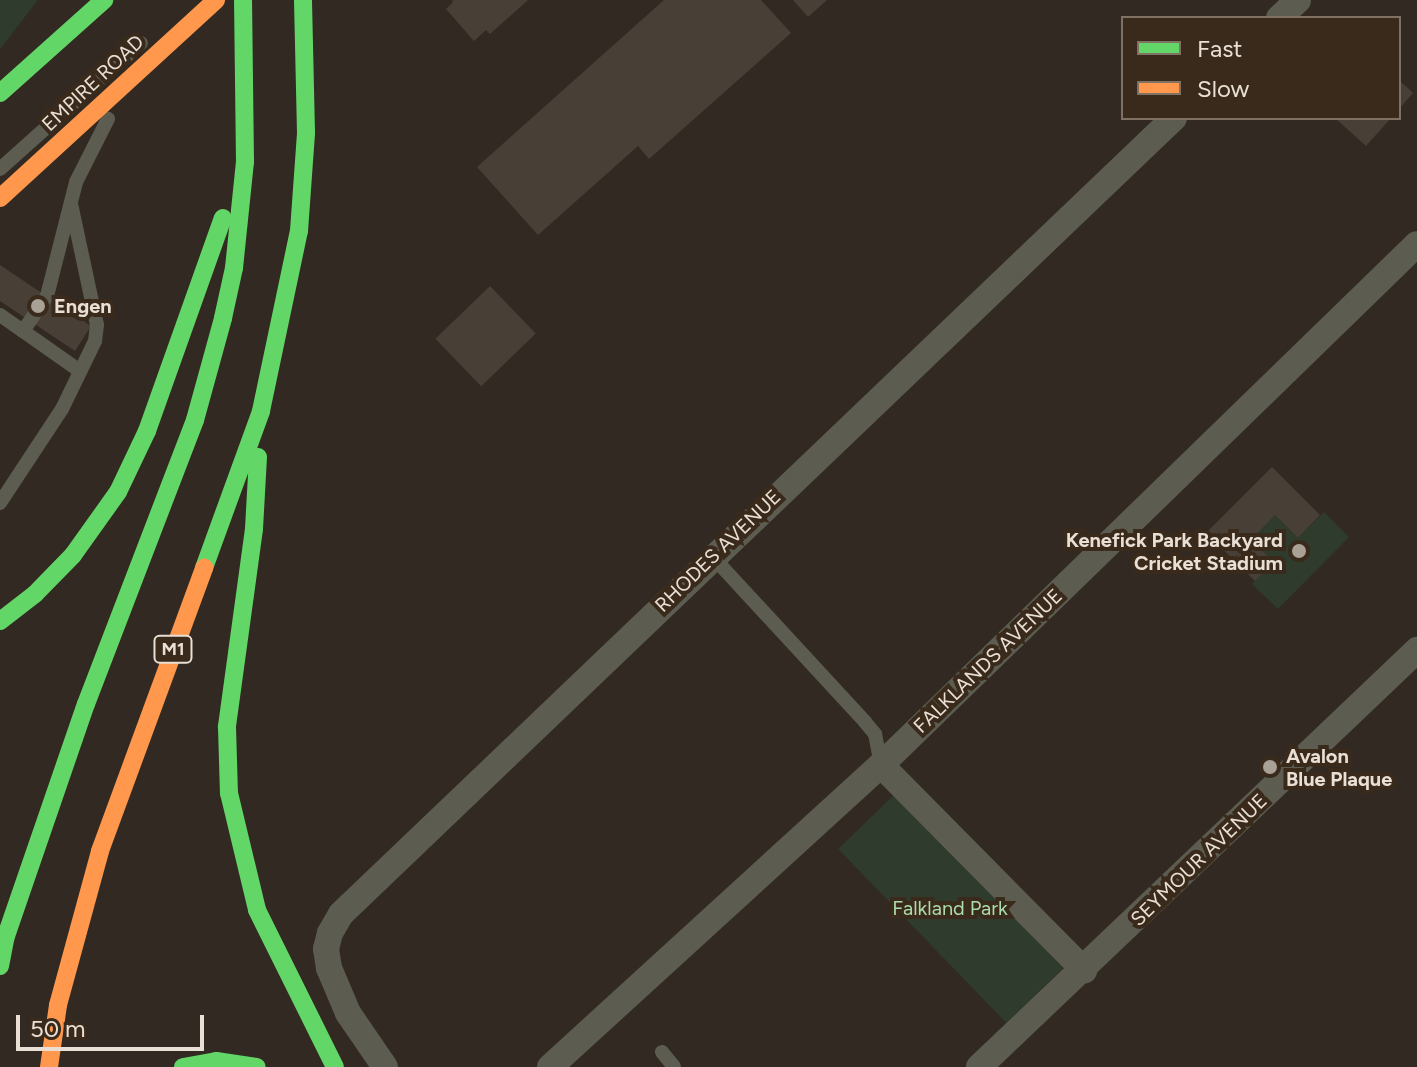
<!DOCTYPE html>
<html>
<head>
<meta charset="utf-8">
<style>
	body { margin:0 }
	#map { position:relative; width:1417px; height:1067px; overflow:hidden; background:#322a22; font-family:Figtree,sans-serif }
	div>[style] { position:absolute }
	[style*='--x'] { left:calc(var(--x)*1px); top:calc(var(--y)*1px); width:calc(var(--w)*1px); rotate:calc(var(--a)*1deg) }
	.green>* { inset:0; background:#2f3b2c; transform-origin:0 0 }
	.building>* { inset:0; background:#483f37; transform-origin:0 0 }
	.lane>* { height:14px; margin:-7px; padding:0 7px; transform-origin:7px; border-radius:7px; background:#5c5c51 }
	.street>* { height:26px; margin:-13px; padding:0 13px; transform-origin:13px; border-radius:13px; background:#5c5c51 }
	.fast>* { height:18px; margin:-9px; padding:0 9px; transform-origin:9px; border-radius:9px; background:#63d668 }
	.slow>* { height:18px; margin:-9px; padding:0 9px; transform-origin:9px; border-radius:9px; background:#ff974d }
	.dots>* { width:22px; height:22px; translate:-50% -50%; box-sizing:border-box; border:4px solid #392a1b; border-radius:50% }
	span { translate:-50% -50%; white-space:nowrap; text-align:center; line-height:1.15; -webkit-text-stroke:8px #392a1b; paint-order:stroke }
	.shield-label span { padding:2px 6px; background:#392a1b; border:2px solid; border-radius:6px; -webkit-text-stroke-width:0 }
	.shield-label { font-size:18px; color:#e9dfd5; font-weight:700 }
	.street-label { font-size:20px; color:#e9dfd5 }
	.poi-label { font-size:20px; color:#e9dfd5; font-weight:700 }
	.left { translate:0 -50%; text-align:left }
	.right { translate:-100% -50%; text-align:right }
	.park-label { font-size:20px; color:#aadbab }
	.legend { position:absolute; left:1121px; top:16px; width:280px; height:104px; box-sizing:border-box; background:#392a1b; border:2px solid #7f7265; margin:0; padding:10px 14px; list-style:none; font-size:24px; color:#e9dfd5 }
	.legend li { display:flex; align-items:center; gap:16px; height:40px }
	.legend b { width:40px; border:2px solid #7f7265 }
	.scale { position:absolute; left:16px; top:1015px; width:188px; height:36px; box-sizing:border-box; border:4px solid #e9dfd5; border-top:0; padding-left:10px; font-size:24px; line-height:28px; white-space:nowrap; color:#e9dfd5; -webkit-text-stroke:6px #392a1b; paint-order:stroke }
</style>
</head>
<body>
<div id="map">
	<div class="green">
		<div style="clip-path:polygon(0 0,38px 0,0 49px)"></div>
		<div style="clip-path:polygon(1324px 512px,1349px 537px,1278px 609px,1252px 584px,1274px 562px,1251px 540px,1275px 515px,1298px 538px)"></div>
		<div style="left:895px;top:794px;width:242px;height:79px;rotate:46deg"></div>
	</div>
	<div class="building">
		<div style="clip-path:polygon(452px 0,528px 0,490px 34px,486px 30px,474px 41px,446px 9px,453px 2px)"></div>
		<div style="clip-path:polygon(664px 0,761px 0,791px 33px,649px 159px,638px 146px,538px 235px,477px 167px)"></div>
		<div style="clip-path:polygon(793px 0,827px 0,808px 17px)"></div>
		<div style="clip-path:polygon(1399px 80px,1413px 93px,1399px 109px)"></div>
		<div style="clip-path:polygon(1335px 118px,1391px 118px,1366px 146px)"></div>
		<div style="clip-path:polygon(0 265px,91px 326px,75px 351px,0 301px)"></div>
		<div style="left:490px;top:286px;width:66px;height:76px;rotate:46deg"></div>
		<div style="clip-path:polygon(1272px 467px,1320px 515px,1298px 538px,1275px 515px,1251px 540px,1274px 562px,1255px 581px,1206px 533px)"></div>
	</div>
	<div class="lane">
		<div style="--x:0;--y:169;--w:189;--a:-41.8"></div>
		<div style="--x:0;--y:315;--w:28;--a:35"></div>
		<div style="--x:23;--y:331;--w:42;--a:-55.6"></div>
		<div style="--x:47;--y:296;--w:118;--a:-75.7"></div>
		<div style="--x:76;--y:182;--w:71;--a:-63.1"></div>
		<div style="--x:23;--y:331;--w:70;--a:35.1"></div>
		<div style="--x:0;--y:503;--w:113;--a:-56.6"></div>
		<div style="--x:62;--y:409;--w:76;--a:-64.1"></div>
		<div style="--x:95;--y:341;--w:16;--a:-83"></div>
		<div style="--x:97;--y:325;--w:124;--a:-102.1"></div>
		<div style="--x:712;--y:556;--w:226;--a:47.3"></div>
		<div style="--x:865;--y:722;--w:16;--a:50"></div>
		<div style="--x:875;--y:734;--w:32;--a:79"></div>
		<div style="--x:662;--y:1052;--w:19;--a:51"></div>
	</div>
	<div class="street">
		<div style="--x:1279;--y:18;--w:26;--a:-43"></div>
		<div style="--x:881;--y:765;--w:289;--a:45.3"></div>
		<div style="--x:385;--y:1067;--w:65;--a:-124.4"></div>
		<div style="--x:348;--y:1013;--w:49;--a:-112.9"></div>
		<div style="--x:329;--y:968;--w:19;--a:-99"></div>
		<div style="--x:326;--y:949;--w:16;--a:-76"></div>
		<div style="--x:330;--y:933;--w:22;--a:-60"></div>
		<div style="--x:341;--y:914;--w:1152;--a:-43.7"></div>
		<div style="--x:550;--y:1067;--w:448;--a:-42.4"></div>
		<div style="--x:881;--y:765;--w:747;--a:-44.19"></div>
		<div style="--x:979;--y:1067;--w:605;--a:-43.59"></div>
	</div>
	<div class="fast">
		<div style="--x:0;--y:93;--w:140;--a:-41.8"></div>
		<div style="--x:258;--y:457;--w:72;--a:93.2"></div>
		<div style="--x:254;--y:529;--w:200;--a:97.8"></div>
		<div style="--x:227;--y:727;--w:66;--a:88.3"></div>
		<div style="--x:229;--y:793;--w:120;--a:76.5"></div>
		<div style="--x:257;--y:910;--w:175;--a:63.6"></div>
		<div style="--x:204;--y:568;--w:167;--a:-70"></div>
		<div style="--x:261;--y:411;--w:184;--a:-78.1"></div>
		<div style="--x:299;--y:231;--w:98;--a:-85.9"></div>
		<div style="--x:306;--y:133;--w:133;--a:-91.3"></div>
		<div style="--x:0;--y:621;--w:44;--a:-37.6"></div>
		<div style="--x:35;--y:594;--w:54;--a:-45.7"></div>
		<div style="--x:73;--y:555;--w:77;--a:-54.5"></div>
		<div style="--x:118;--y:492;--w:68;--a:-64.6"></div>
		<div style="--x:147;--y:431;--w:226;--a:-70.4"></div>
		<div style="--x:0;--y:966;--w:31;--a:-79"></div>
		<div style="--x:6;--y:936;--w:245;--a:-71"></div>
		<div style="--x:86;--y:704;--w:304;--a:-69"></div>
		<div style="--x:195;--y:420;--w:106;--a:-74.6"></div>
		<div style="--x:223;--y:318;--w:51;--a:-77.6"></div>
		<div style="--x:234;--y:268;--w:107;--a:-84.1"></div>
		<div style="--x:245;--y:162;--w:162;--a:-90.7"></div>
		<div style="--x:183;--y:1067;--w:34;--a:-10"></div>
		<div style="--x:216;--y:1061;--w:41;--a:8.3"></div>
	</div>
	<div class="slow">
		<div style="--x:0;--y:198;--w:293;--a:-42.5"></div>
		<div style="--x:49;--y:1067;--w:63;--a:-81.7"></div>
		<div style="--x:58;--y:1005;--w:160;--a:-74.7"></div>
		<div style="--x:100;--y:851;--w:302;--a:-69.8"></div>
	</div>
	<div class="dots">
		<div style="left:38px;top:306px;background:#a9a096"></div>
		<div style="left:1299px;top:551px;background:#a9a096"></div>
		<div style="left:1270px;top:767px;background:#a9a096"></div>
	</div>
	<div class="shield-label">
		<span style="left:173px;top:649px">M1</span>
	</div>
	<div class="street-label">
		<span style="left:93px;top:83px;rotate:-43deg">EMPIRE ROAD</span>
		<span style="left:718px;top:551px;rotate:-44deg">RHODES AVENUE</span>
		<span style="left:988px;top:661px;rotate:-44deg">FALKLANDS AVENUE</span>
		<span style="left:1199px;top:860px;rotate:-44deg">SEYMOUR AVENUE</span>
	</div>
	<div class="poi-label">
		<span class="left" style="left:54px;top:306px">Engen</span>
		<span class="right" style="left:1283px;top:552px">Kenefick Park Backyard<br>Cricket Stadium</span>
		<span class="left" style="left:1286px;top:768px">Avalon<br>Blue Plaque</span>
	</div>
	<div class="park-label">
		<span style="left:950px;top:908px">Falkland Park</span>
	</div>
	<ul class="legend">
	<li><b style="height:10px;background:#63d668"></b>Fast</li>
	<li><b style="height:10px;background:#ff974d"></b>Slow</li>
	</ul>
	<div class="scale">50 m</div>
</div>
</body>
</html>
